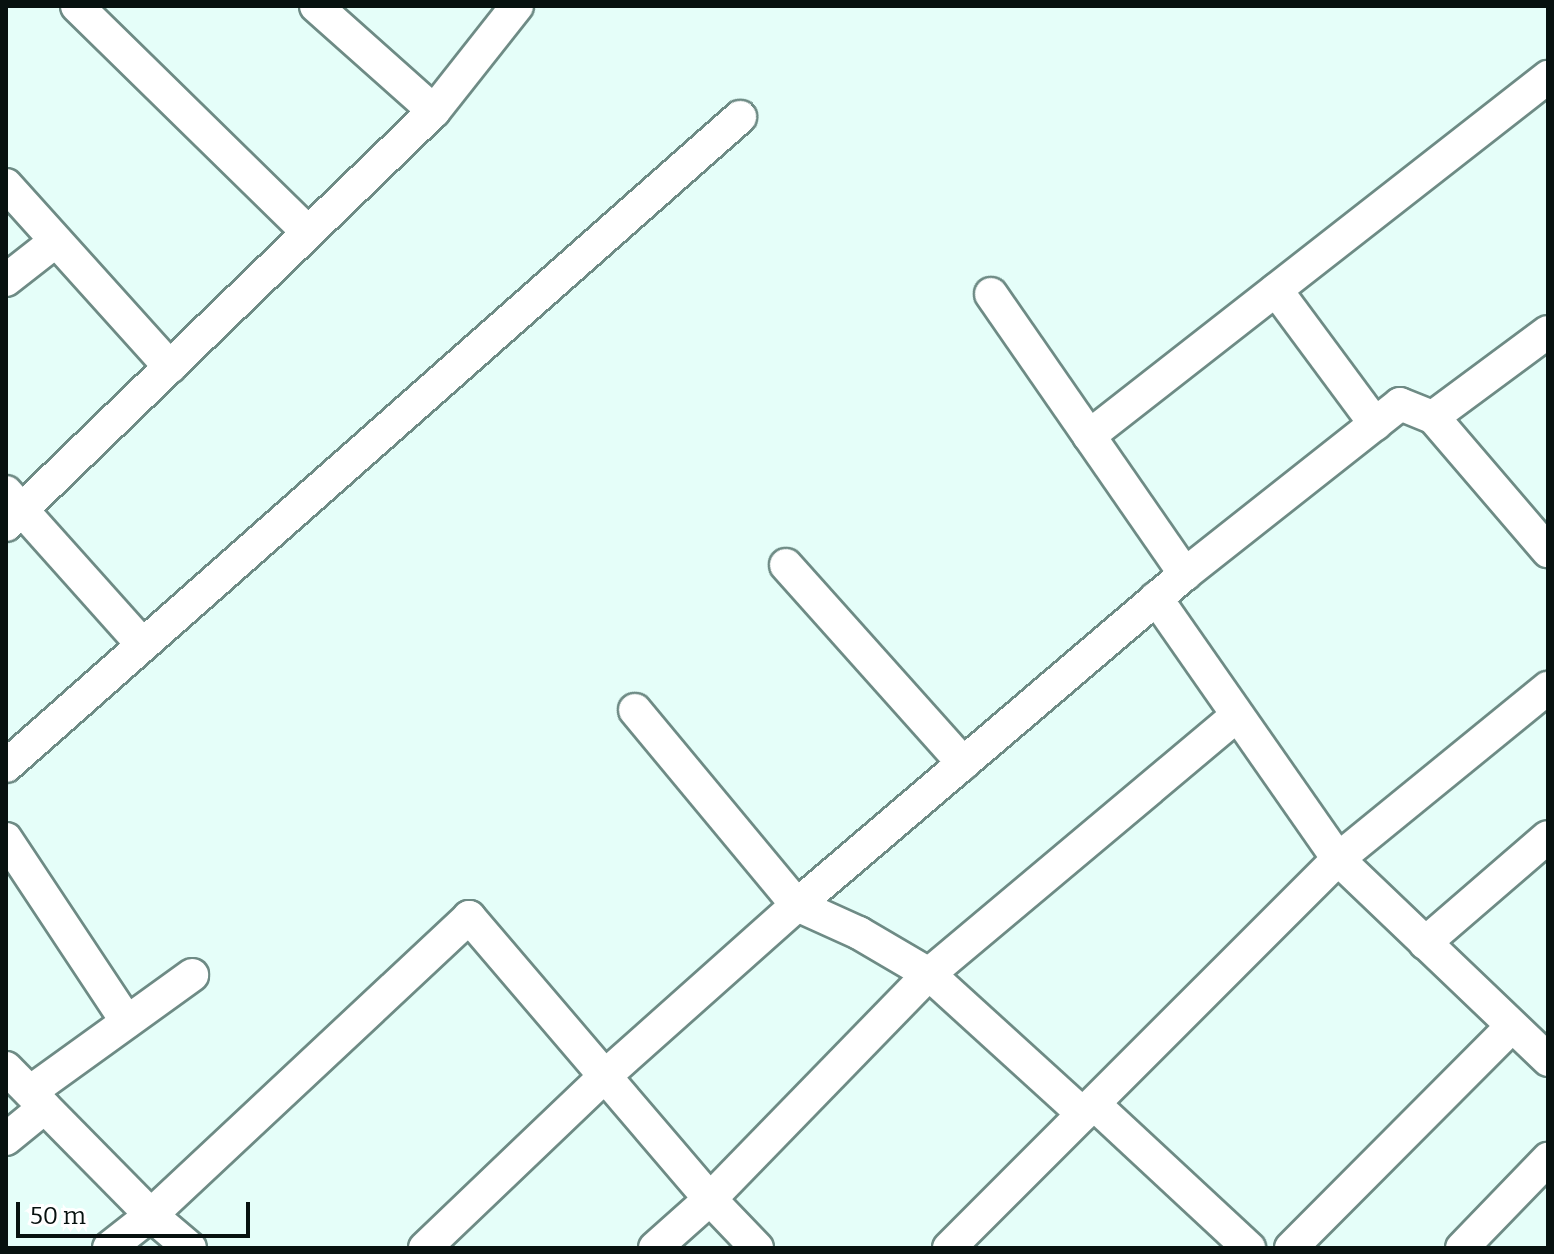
<!DOCTYPE html>
<html>
<head>
<meta charset="utf-8">
<style>
	body { margin:0 }
	#map { position:relative; width:1554px; height:1254px; overflow:hidden; background:#e5fef9; font-family:Bitter,serif }
	div>[style] { position:absolute }
	[style*='--x'] { left:calc(var(--x)*1px); top:calc(var(--y)*1px); width:calc(var(--w)*1px); rotate:calc(var(--a)*1deg) }
	.roads { filter:drop-shadow(2px 0 #6e8b85) drop-shadow(-2px 0 #6e8b85) drop-shadow(0 2px #6e8b85) drop-shadow(0 -2px #6e8b85) }
	.minor>* { height:32px; margin:-16px; padding:0 16px; transform-origin:16px; border-radius:16px; background:#fff }
	span { translate:-50% -50%; white-space:nowrap; text-align:center; line-height:1.15; -webkit-text-stroke:6px #fff; paint-order:stroke }
	.frame { position:absolute; inset:0; border:8px solid #07110f; pointer-events:none }
	.scale { position:absolute; left:16px; top:1202px; width:234px; height:36px; box-sizing:border-box; border:4px solid #07110f; border-top:0; padding-left:10px; font-size:24px; line-height:28px; white-space:nowrap; color:#07110f; -webkit-text-stroke:6px #fff; paint-order:stroke }
</style>
</head>
<body>
<div id="map">
	<div class="roads">
		<div class="minor">
			<div style="--x:77;--y:6;--w:323;--a:44.4"></div>
			<div style="--x:316;--y:6;--w:158;--a:41.7"></div>
			<div style="--x:6;--y:185;--w:245;--a:48"></div>
			<div style="--x:6;--y:280;--w:63;--a:-38"></div>
			<div style="--x:1276;--y:290;--w:167;--a:53.5"></div>
			<div style="--x:991;--y:294;--w:341;--a:55.3"></div>
			<div style="--x:1433;--y:417;--w:143;--a:-36.5"></div>
			<div style="--x:1089;--y:436;--w:583;--a:-38.03"></div>
			<div style="--x:6;--y:492;--w:205;--a:48.2"></div>
			<div style="--x:6;--y:525;--w:595;--a:-44.05"></div>
			<div style="--x:434;--y:111;--w:134;--a:-51.7"></div>
			<div style="--x:786;--y:565;--w:266;--a:48.2"></div>
			<div style="--x:1156;--y:598;--w:318;--a:55.1"></div>
			<div style="--x:1338;--y:859;--w:291;--a:43.7"></div>
			<div style="--x:635;--y:710;--w:254;--a:50.3"></div>
			<div style="--x:797;--y:905;--w:68;--a:24.3"></div>
			<div style="--x:859;--y:933;--w:81;--a:30.4"></div>
			<div style="--x:929;--y:974;--w:208;--a:42.3"></div>
			<div style="--x:6;--y:766;--w:980;--a:-41.48"></div>
			<div style="--x:6;--y:839;--w:219;--a:56.5"></div>
			<div style="--x:1425;--y:943;--w:162;--a:-40.8"></div>
			<div style="--x:6;--y:1068;--w:206;--a:45.4"></div>
			<div style="--x:151;--y:1215;--w:51;--a:40.2"></div>
			<div style="--x:30;--y:1092;--w:200;--a:-35.8"></div>
			<div style="--x:1094;--y:1104;--w:212;--a:42.9"></div>
			<div style="--x:6;--y:1139;--w:50;--a:-39.4"></div>
			<div style="--x:109;--y:1248;--w:53;--a:-38.2"></div>
			<div style="--x:151;--y:1215;--w:436;--a:-43.1"></div>
			<div style="--x:469;--y:917;--w:371;--a:49.5"></div>
			<div style="--x:710;--y:1199;--w:68;--a:46.2"></div>
			<div style="--x:425;--y:1248;--w:249;--a:-43.7"></div>
			<div style="--x:605;--y:1076;--w:257;--a:-41.7"></div>
			<div style="--x:797;--y:905;--w:510;--a:-40.47"></div>
			<div style="--x:1185;--y:574;--w:274;--a:-38.3"></div>
			<div style="--x:1400;--y:404;--w:35;--a:22"></div>
			<div style="--x:1433;--y:417;--w:177;--a:49.4"></div>
			<div style="--x:655;--y:1248;--w:74;--a:-41.7"></div>
			<div style="--x:710;--y:1199;--w:314;--a:-45.8"></div>
			<div style="--x:929;--y:974;--w:402;--a:-40"></div>
			<div style="--x:949;--y:1248;--w:550;--a:-45"></div>
			<div style="--x:1338;--y:859;--w:271;--a:-39.2"></div>
			<div style="--x:1291;--y:1248;--w:313;--a:-45.1"></div>
			<div style="--x:1462;--y:1248;--w:124;--a:-46"></div>
		</div>
	</div>
	<div class="frame"></div>
	<div class="scale">50 m</div>
</div>
</body>
</html>
